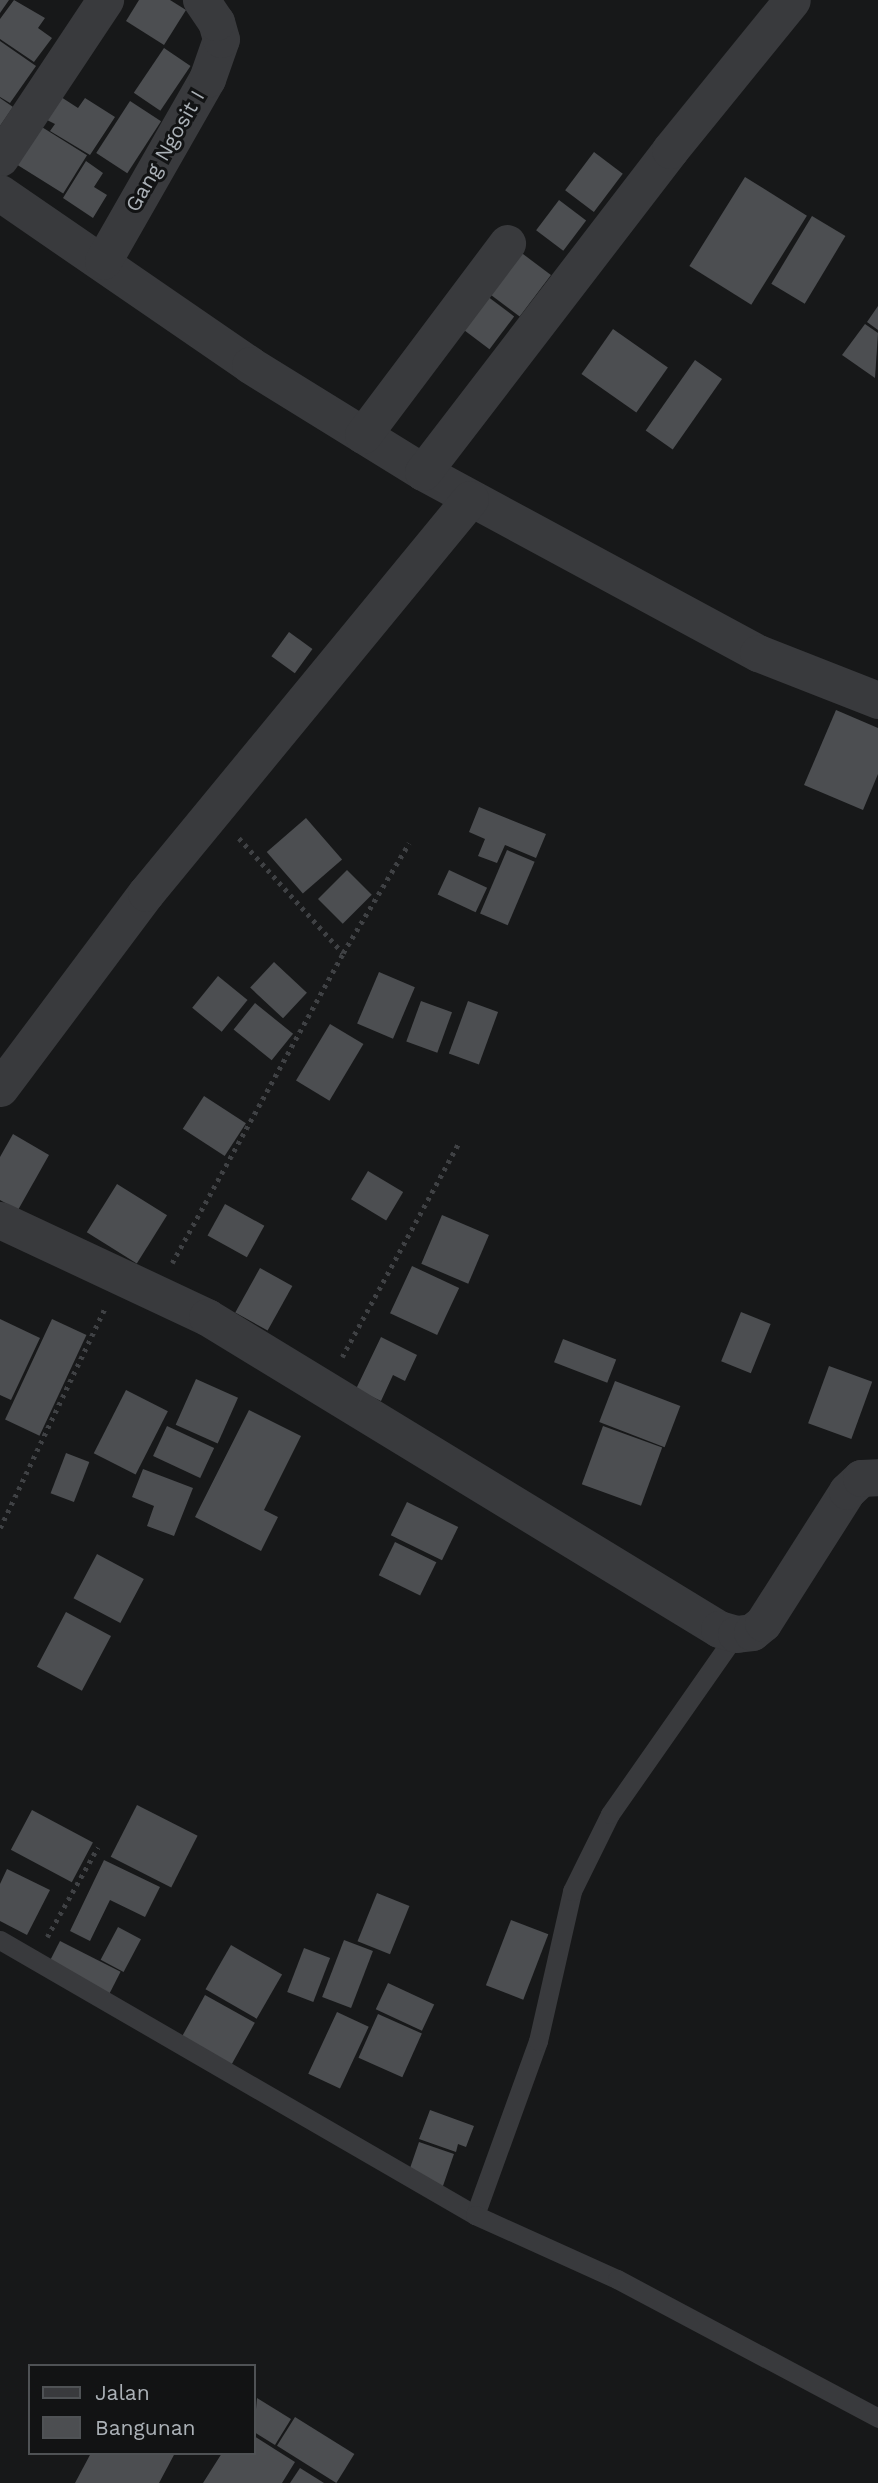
<!DOCTYPE html>
<html>
<head>
<meta charset="utf-8">
<style>
	body { margin:0 }
	#map { position:relative; width:878px; height:2483px; overflow:hidden; background:#171819; font-family:"Work Sans",sans-serif }
	div>[style] { position:absolute }
	[style*='--x'] { left:calc(var(--x)*1px); top:calc(var(--y)*1px); width:calc(var(--w)*1px); rotate:calc(var(--a)*1deg) }
	.building>* { inset:0; background:#4c4e51; transform-origin:0 0 }
	.path>* { height:4.5px; margin-top:-2.25px; transform-origin:0; background:repeating-linear-gradient(90deg,#3f4144 0 3.5px,transparent 0 8.5px) }
	.lane>* { height:19px; margin:-9.5px; padding:0 9.5px; transform-origin:9.5px; border-radius:9.5px; background:#393a3d }
	.street>* { height:37px; margin:-18.5px; padding:0 18.5px; transform-origin:18.5px; border-radius:18.5px; background:#393a3d }
	span { translate:-50% -50%; white-space:nowrap; text-align:center; line-height:1.15; -webkit-text-stroke:6px #121314; paint-order:stroke }
	.street-label { font-size:21px; color:#abb1b7 }
	.legend { position:absolute; left:28px; top:2364px; width:228px; height:91px; box-sizing:border-box; background:#121314; border:2px solid #4f5255; margin:0; padding:9px 12px; list-style:none; font-size:21px; color:#abb1b7 }
	.legend li { display:flex; align-items:center; gap:14px; height:35px }
	.legend b { width:35px; border:2px solid #4f5255 }
</style>
</head>
<body>
<div id="map">
	<div class="building">
		<div style="clip-path:polygon(0 0,9px 0,0 13px)"></div>
		<div style="clip-path:polygon(14px 0,45px 18px,38px 28px,52px 38px,34px 62px,0 39px,0 19px)"></div>
		<div style="clip-path:polygon(139px 0,170px 0,186px 10px,164px 45px,126px 21px)"></div>
		<div style="clip-path:polygon(0 41px,36px 66px,10px 103px,0 97px)"></div>
		<div style="left:164px;top:48px;width:32px;height:54px;rotate:34deg"></div>
		<div style="clip-path:polygon(61px 97px,78px 108px,85px 98px,115px 117px,90px 155px,50px 131px,55px 124px,47px 120px)"></div>
		<div style="clip-path:polygon(0 98px,13px 107px,0 126px)"></div>
		<div style="left:130px;top:101px;width:37px;height:62px;rotate:33deg"></div>
		<div style="left:37px;top:124px;width:59px;height:45px;rotate:32deg"></div>
		<div style="left:594px;top:152px;width:36px;height:48px;rotate:37deg"></div>
		<div style="clip-path:polygon(86px 161px,103px 173px,94px 187px,107px 195px,93px 218px,63px 198px)"></div>
		<div style="left:745px;top:177px;width:73px;height:105px;rotate:32deg"></div>
		<div style="left:559px;top:200px;width:34px;height:38px;rotate:37deg"></div>
		<div style="left:812px;top:216px;width:39px;height:79px;rotate:31deg"></div>
		<div style="left:519px;top:251px;width:40px;height:52px;rotate:37deg"></div>
		<div style="left:487px;top:296px;width:34px;height:41px;rotate:37deg"></div>
		<div style="clip-path:polygon(878px 306px,878px 330px,867px 322px)"></div>
		<div style="clip-path:polygon(865px 324px,878px 333px,875px 378px,842px 355px)"></div>
		<div style="left:613px;top:329px;width:67px;height:55px;rotate:35deg"></div>
		<div style="left:695px;top:360px;width:33px;height:86px;rotate:35deg"></div>
		<div style="left:289px;top:632px;width:29px;height:30px;rotate:36deg"></div>
		<div style="clip-path:polygon(836px 710px,878px 728px,878px 774px,863px 810px,804px 785px)"></div>
		<div style="clip-path:polygon(479px 807px,546px 834px,536px 858px,505px 845px,497px 863px,478px 856px,485px 839px,469px 832px)"></div>
		<div style="left:306px;top:818px;width:55px;height:52px;rotate:49deg"></div>
		<div style="left:507px;top:850px;width:30px;height:69px;rotate:23deg"></div>
		<div style="left:347px;top:870px;width:35px;height:41px;rotate:45deg"></div>
		<div style="left:449px;top:870px;width:42px;height:27px;rotate:25deg"></div>
		<div style="left:274px;top:962px;width:45px;height:35px;rotate:43deg"></div>
		<div style="left:379px;top:972px;width:39px;height:56px;rotate:23deg"></div>
		<div style="left:218px;top:976px;width:38px;height:41px;rotate:39deg"></div>
		<div style="left:421px;top:1001px;width:33px;height:43px;rotate:20deg"></div>
		<div style="left:468px;top:1001px;width:32px;height:56px;rotate:20deg"></div>
		<div style="left:255px;top:1003px;width:49px;height:34px;rotate:39deg"></div>
		<div style="left:330px;top:1024px;width:39px;height:66px;rotate:31deg"></div>
		<div style="left:204px;top:1096px;width:50px;height:39px;rotate:33deg"></div>
		<div style="clip-path:polygon(13px 1134px,49px 1155px,18px 1210px,0 1200px,0 1157px)"></div>
		<div style="left:368px;top:1171px;width:41px;height:33px;rotate:31deg"></div>
		<div style="left:117px;top:1184px;width:59px;height:57px;rotate:32deg"></div>
		<div style="left:225px;top:1204px;width:45px;height:36px;rotate:29deg"></div>
		<div style="left:442px;top:1215px;width:51px;height:53px;rotate:23deg"></div>
		<div style="left:412px;top:1266px;width:52px;height:52px;rotate:25deg"></div>
		<div style="left:260px;top:1268px;width:37px;height:51px;rotate:29deg"></div>
		<div style="left:741px;top:1312px;width:32px;height:53px;rotate:22deg"></div>
		<div style="clip-path:polygon(0 1319px,40px 1338px,11px 1400px,0 1395px)"></div>
		<div style="left:52px;top:1319px;width:38px;height:111px;rotate:25deg"></div>
		<div style="clip-path:polygon(381px 1337px,417px 1355px,405px 1381px,393px 1375px,381px 1401px,356px 1389px)"></div>
		<div style="left:563px;top:1339px;width:57px;height:25px;rotate:21deg"></div>
		<div style="left:829px;top:1366px;width:46px;height:61px;rotate:20deg"></div>
		<div style="left:196px;top:1379px;width:46px;height:50px;rotate:24deg"></div>
		<div style="left:615px;top:1381px;width:70px;height:44px;rotate:21deg"></div>
		<div style="left:126px;top:1390px;width:47px;height:71px;rotate:27deg"></div>
		<div style="clip-path:polygon(249px 1410px,301px 1436px,264px 1510px,278px 1517px,261px 1551px,195px 1517px)"></div>
		<div style="left:167px;top:1426px;width:52px;height:33px;rotate:25deg"></div>
		<div style="left:603px;top:1426px;width:63px;height:62px;rotate:20deg"></div>
		<div style="left:66px;top:1453px;width:25px;height:43px;rotate:21deg"></div>
		<div style="clip-path:polygon(143px 1469px,193px 1488px,174px 1536px,147px 1526px,154px 1506px,132px 1497px)"></div>
		<div style="left:407px;top:1502px;width:57px;height:37px;rotate:26deg"></div>
		<div style="left:395px;top:1542px;width:46px;height:37px;rotate:26deg"></div>
		<div style="left:97px;top:1554px;width:53px;height:50px;rotate:28deg"></div>
		<div style="left:66px;top:1612px;width:51px;height:62px;rotate:28deg"></div>
		<div style="left:137px;top:1805px;width:68px;height:58px;rotate:27deg"></div>
		<div style="left:32px;top:1810px;width:69px;height:45px;rotate:28deg"></div>
		<div style="clip-path:polygon(104px 1860px,160px 1887px,145px 1917px,110px 1900px,90px 1941px,70px 1931px)"></div>
		<div style="clip-path:polygon(7px 1869px,50px 1890px,27px 1935px,0 1921px,0 1884px)"></div>
		<div style="left:377px;top:1893px;width:35px;height:52px;rotate:22deg"></div>
		<div style="left:511px;top:1920px;width:40px;height:70px;rotate:21deg"></div>
		<div style="left:118px;top:1927px;width:26px;height:37px;rotate:28deg"></div>
		<div style="left:344px;top:1940px;width:31px;height:61px;rotate:21deg"></div>
		<div style="left:60px;top:1941px;width:68px;height:30px;rotate:27deg"></div>
		<div style="left:231px;top:1945px;width:59px;height:51px;rotate:30deg"></div>
		<div style="left:304px;top:1948px;width:28px;height:47px;rotate:21deg"></div>
		<div style="left:388px;top:1983px;width:51px;height:29px;rotate:25deg"></div>
		<div style="left:205px;top:1995px;width:57px;height:48px;rotate:29deg"></div>
		<div style="left:337px;top:2012px;width:35px;height:68px;rotate:25deg"></div>
		<div style="left:378px;top:2014px;width:48px;height:48px;rotate:24deg"></div>
		<div style="clip-path:polygon(430px 2110px,474px 2126px,466px 2147px,458px 2144px,456px 2152px,419px 2139px)"></div>
		<div style="left:419px;top:2142px;width:37px;height:37px;rotate:19deg"></div>
		<div style="clip-path:polygon(257px 2398px,291px 2419px,275px 2445px,254px 2432px)"></div>
		<div style="left:295px;top:2417px;width:70px;height:34px;rotate:32deg"></div>
		<div style="clip-path:polygon(254px 2436px,295px 2462px,282px 2483px,203px 2483px,222px 2453px,254px 2453px)"></div>
		<div style="clip-path:polygon(91px 2453px,175px 2453px,159px 2483px,75px 2483px)"></div>
		<div style="clip-path:polygon(300px 2468px,324px 2483px,290px 2483px)"></div>
	</div>
	<div class="path">
		<div style="--x:239;--y:838;--w:155;--a:47.9"></div>
		<div style="--x:172;--y:1263;--w:354;--a:-61.1"></div>
		<div style="--x:343;--y:953;--w:128;--a:-59"></div>
		<div style="--x:342;--y:1357;--w:245;--a:-61.4"></div>
		<div style="--x:0;--y:1528;--w:244;--a:-64.5"></div>
		<div style="--x:47;--y:1937;--w:103;--a:-60.5"></div>
	</div>
	<div class="lane">
		<div style="--x:0;--y:1940;--w:549;--a:30.07"></div>
		<div style="--x:475;--y:2215;--w:185;--a:-70.1"></div>
		<div style="--x:538;--y:2041;--w:154;--a:-77.2"></div>
		<div style="--x:572;--y:1891;--w:86;--a:-63.7"></div>
		<div style="--x:610;--y:1814;--w:220;--a:-55"></div>
		<div style="--x:475;--y:2215;--w:156;--a:24.3"></div>
		<div style="--x:617;--y:2279;--w:296;--a:28"></div>
	</div>
	<div class="street">
		<div style="--x:0;--y:158;--w:190;--a:-56.4"></div>
		<div style="--x:0;--y:193;--w:303;--a:34.5"></div>
		<div style="--x:250;--y:365;--w:203;--a:31.7"></div>
		<div style="--x:423;--y:472;--w:381;--a:28.4"></div>
		<div style="--x:758;--y:653;--w:129;--a:21.4"></div>
		<div style="--x:103;--y:261;--w:210;--a:-60.3"></div>
		<div style="--x:207;--y:79;--w:42;--a:-70.7"></div>
		<div style="--x:221;--y:39;--w:18;--a:-106"></div>
		<div style="--x:216;--y:22;--w:27;--a:-124"></div>
		<div style="--x:363;--y:435;--w:240;--a:-53.1"></div>
		<div style="--x:423;--y:472;--w:406;--a:-52.5"></div>
		<div style="--x:670;--y:150;--w:193;--a:-50.9"></div>
		<div style="--x:0;--y:1088;--w:244;--a:-53.2"></div>
		<div style="--x:146;--y:893;--w:510;--a:-50.57"></div>
		<div style="--x:0;--y:1220;--w:229;--a:25.1"></div>
		<div style="--x:207;--y:1317;--w:600;--a:31.36"></div>
		<div style="--x:719;--y:1629;--w:18;--a:16"></div>
		<div style="--x:736;--y:1634;--w:16;--a:-7"></div>
		<div style="--x:752;--y:1632;--w:14;--a:-39"></div>
		<div style="--x:763;--y:1623;--w:156;--a:-57.5"></div>
		<div style="--x:847;--y:1491;--w:19;--a:-43"></div>
		<div style="--x:861;--y:1478;--w:17;--a:-3"></div>
	</div>
	<div class="street-label">
		<span style="left:165px;top:151px;rotate:-60deg">Gang Ngosit I</span>
	</div>
	<ul class="legend">
	<li><b style="height:9px;background:#393a3d"></b>Jalan</li>
	<li><b style="height:19px;background:#4c4e51"></b>Bangunan</li>
	</ul>
</div>
</body>
</html>
